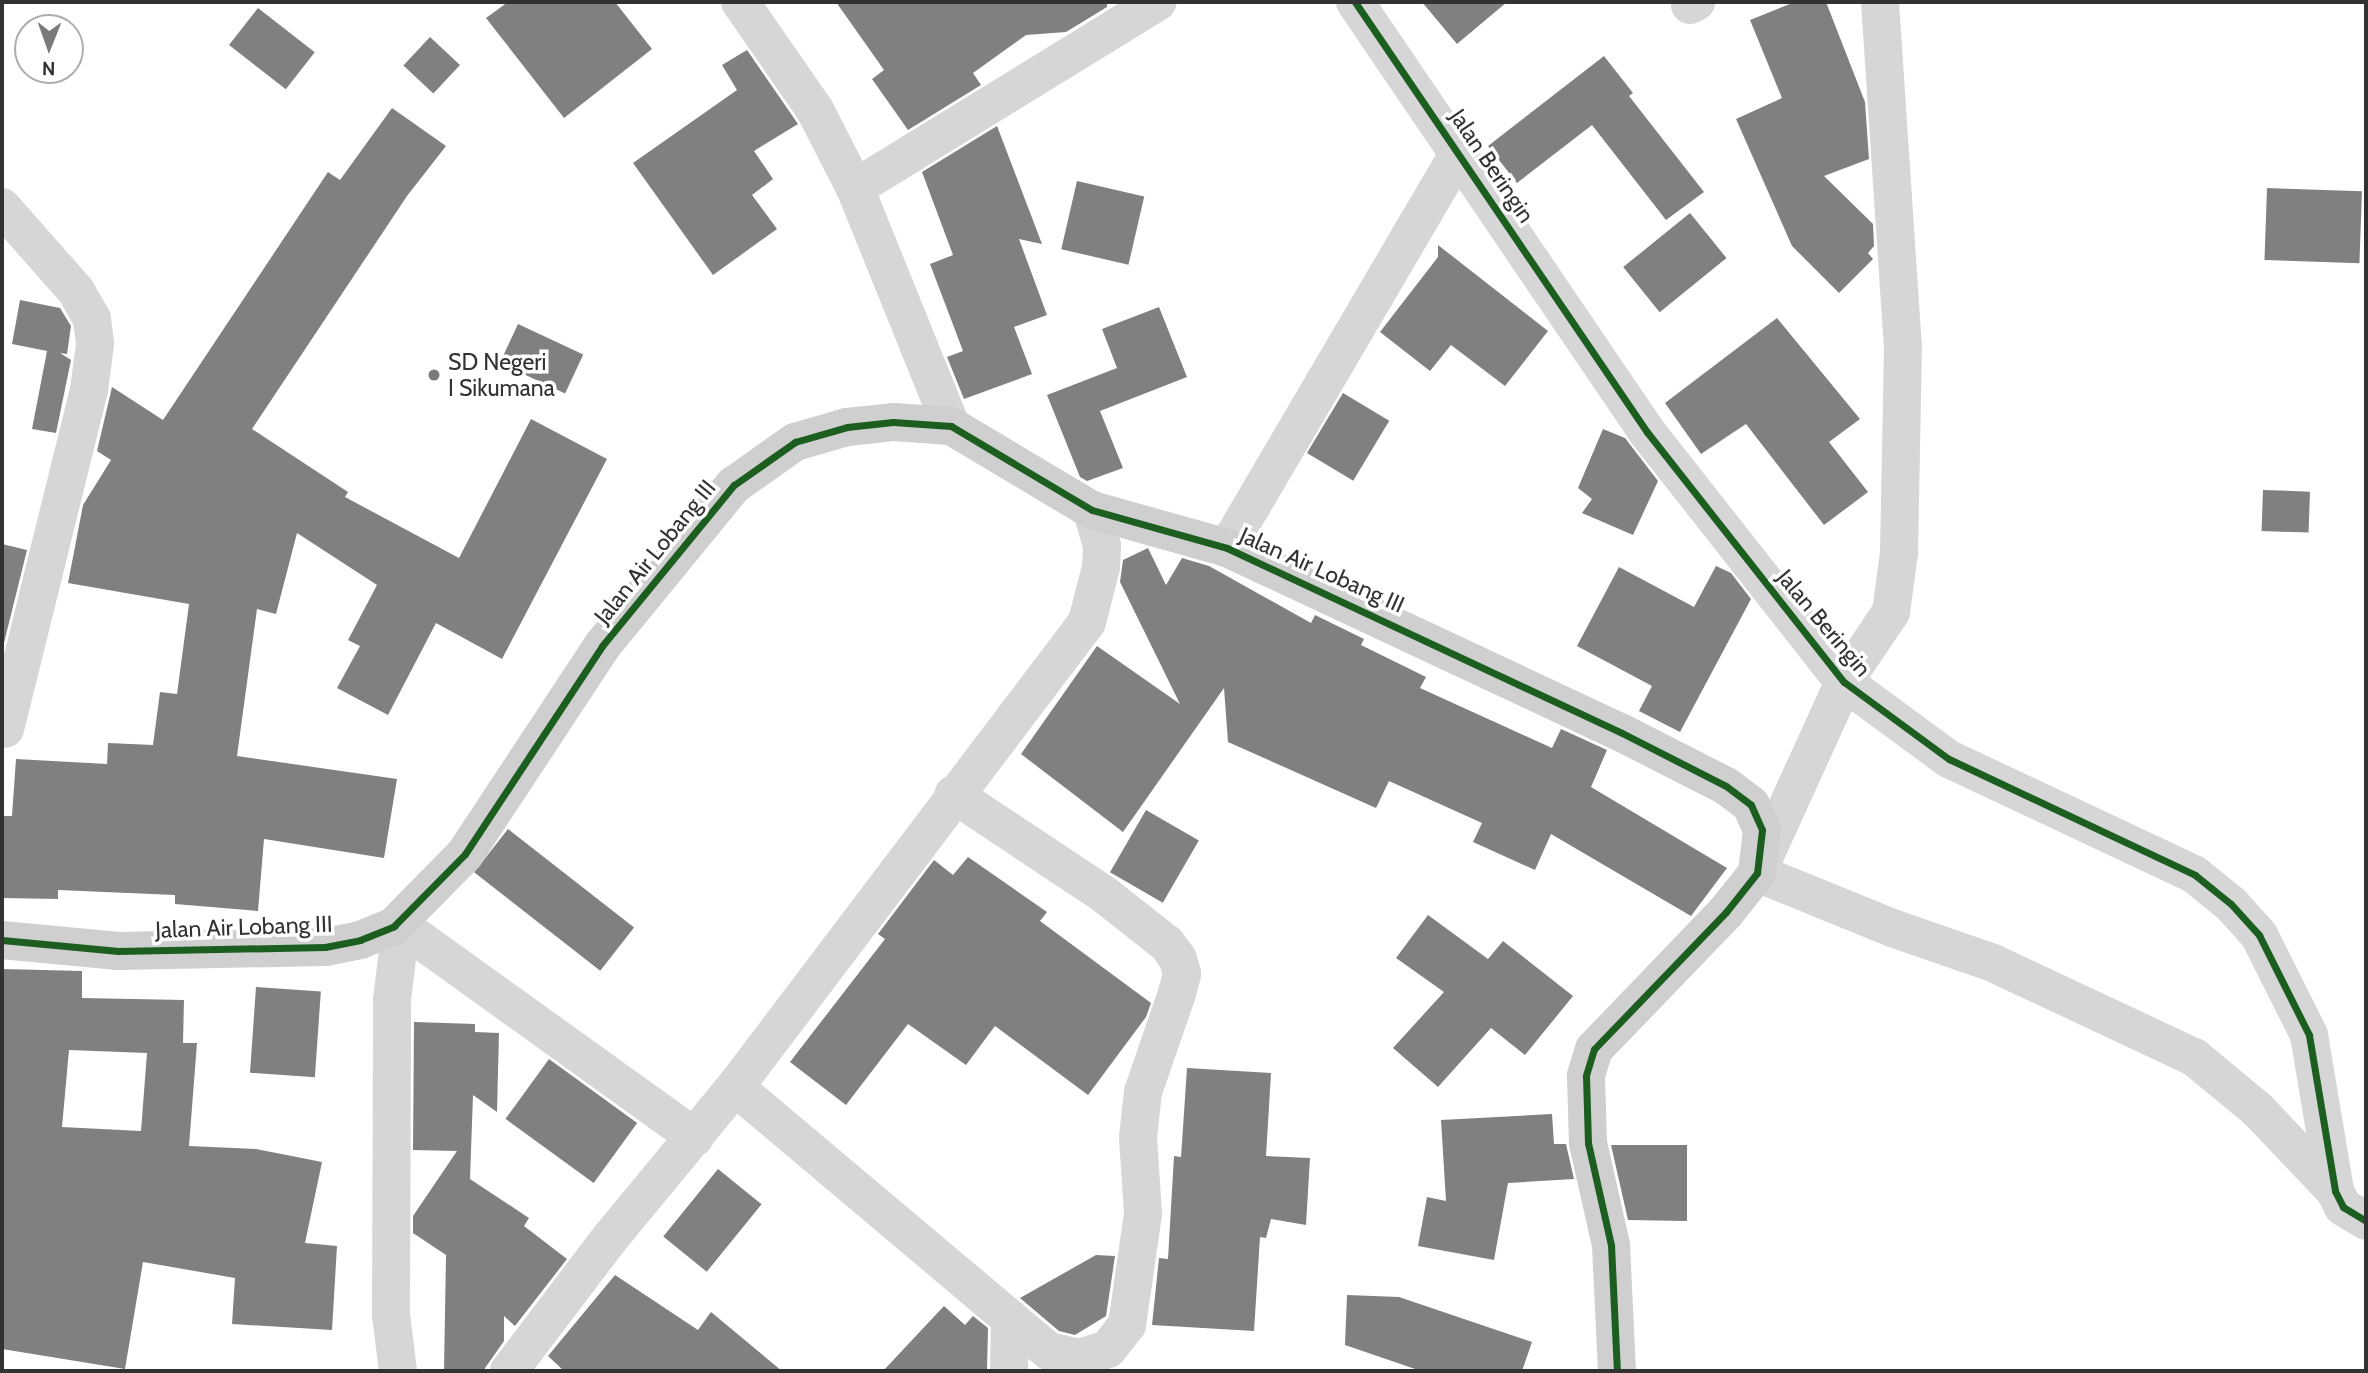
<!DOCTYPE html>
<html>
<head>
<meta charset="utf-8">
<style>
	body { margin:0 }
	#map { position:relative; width:2368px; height:1373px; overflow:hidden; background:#fff; font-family:Cabin,sans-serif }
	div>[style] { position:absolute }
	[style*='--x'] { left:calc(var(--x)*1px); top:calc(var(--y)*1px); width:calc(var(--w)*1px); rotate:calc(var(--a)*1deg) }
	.building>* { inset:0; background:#808080; transform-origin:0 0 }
	.street>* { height:38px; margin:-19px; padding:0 19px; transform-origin:19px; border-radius:19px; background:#d6d6d6 }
	.secondary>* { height:38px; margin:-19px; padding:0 19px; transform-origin:19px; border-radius:19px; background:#cfcfcf }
	.cycleway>* { height:7px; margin:-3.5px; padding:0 3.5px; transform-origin:3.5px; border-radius:3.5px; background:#1b5e20 }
	.dots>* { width:19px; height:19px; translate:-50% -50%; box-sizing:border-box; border:4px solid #fff; border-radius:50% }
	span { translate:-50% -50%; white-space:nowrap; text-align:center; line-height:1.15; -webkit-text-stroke:7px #fff; paint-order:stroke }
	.street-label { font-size:23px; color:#323232 }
	.poi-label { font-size:23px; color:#323232 }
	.left { translate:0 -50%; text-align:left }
	.frame { position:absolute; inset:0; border:4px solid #323232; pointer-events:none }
	.north { position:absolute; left:14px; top:14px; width:70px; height:70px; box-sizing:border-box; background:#fff; border:2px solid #adadad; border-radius:50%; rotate:181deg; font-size:19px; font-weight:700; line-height:28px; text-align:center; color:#323232 }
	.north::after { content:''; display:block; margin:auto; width:24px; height:32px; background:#7a7a7a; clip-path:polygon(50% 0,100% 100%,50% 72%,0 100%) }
</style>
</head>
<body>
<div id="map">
	<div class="building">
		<div style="clip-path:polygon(508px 2px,615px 2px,652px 49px,564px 118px,486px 18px)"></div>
		<div style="clip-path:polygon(836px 2px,1107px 2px,1107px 7px,1066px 32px,1026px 35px,973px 73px,981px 85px,908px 130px,872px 79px,884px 70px)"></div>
		<div style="clip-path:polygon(1422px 2px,1507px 2px,1457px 44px)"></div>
		<div style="clip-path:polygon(1795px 2px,1826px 2px,1865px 102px,1869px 159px,1824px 176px,1873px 224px,1874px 246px,1868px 253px,1873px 259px,1839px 293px,1792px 246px,1736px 119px,1782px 98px,1750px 20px)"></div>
		<div style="left:258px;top:8px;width:72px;height:47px;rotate:38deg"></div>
		<div style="left:430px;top:37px;width:41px;height:39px;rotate:43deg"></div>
		<div style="clip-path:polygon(747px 50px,798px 124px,754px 151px,773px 179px,752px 195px,777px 229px,713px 275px,633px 163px,737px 90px,722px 65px)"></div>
		<div style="clip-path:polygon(1604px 56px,1633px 93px,1629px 96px,1704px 192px,1666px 220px,1592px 125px,1517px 183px,1488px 146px)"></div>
		<div style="clip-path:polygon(392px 108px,446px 146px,407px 196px,252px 429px,348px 492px,345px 497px,459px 558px,531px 419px,607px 459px,502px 659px,436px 623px,388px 715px,337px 688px,360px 646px,348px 640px,377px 585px,297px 533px,276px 614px,257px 609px,237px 756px,397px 779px,384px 858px,264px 839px,258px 911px,175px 904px,175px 895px,58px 890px,58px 899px,2px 898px,2px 816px,12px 816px,16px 759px,107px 764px,108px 743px,153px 745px,160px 692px,177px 694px,189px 604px,68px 583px,83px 505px,111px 460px,97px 451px,112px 387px,163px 420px,328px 172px,340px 180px)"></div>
		<div style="clip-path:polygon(997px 126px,1042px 244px,1019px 239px,1047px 315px,1014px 327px,1032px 374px,964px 399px,947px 357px,963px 351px,930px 264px,953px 255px,922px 172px)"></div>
		<div style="left:1077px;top:181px;width:69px;height:70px;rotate:13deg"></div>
		<div style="left:2267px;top:188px;width:95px;height:72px;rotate:2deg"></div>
		<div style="left:1690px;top:213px;width:58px;height:86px;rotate:51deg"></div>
		<div style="clip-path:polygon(1438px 245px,1548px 331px,1505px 386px,1451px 345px,1430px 371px,1380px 332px,1438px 257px)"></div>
		<div style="clip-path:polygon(20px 300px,60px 308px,71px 326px,67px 354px,60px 353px,71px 360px,56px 433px,32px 429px,47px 351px,12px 344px)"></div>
		<div style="clip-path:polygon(1159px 307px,1187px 377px,1100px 411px,1123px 468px,1087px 481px,1080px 477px,1047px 395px,1117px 368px,1102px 329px)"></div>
		<div style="clip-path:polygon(1777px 318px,1860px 419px,1829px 442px,1868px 492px,1824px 525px,1746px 424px,1701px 454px,1665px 403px)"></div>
		<div style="left:518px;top:324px;width:72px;height:43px;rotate:25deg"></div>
		<div style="left:1343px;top:393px;width:54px;height:70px;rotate:31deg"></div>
		<div style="clip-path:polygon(1603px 429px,1625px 438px,1658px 481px,1633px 535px,1582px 513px,1592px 499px,1578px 488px)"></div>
		<div style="left:2263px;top:490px;width:47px;height:41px;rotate:2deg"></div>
		<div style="clip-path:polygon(2px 544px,27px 550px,2px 651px)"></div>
		<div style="clip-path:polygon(1148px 548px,1166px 585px,1182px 558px,1209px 566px,1311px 623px,1315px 615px,1364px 639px,1361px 645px,1426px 677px,1420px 688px,1552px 748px,1561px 729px,1607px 750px,1591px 787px,1727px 868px,1691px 916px,1551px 834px,1535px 870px,1473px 842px,1482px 823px,1389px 781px,1376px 808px,1228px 742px,1224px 688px,1123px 832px,1021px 754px,1097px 646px,1180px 704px,1120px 582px,1123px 560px)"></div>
		<div style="clip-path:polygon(1716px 566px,1731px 573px,1751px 599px,1680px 732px,1639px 711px,1652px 686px,1577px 646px,1619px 567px,1694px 607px)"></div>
		<div style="left:1146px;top:810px;width:61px;height:72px;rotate:30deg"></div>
		<div style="left:508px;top:829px;width:160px;height:55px;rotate:38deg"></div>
		<div style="clip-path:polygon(968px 857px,1047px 912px,1040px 921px,1151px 1003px,1146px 1017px,1088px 1095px,995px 1026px,966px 1065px,908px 1024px,846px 1105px,790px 1062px,885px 939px,878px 934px,934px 860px,953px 875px)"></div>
		<div style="clip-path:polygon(1428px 915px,1488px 959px,1503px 941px,1573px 996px,1525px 1055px,1491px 1028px,1438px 1087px,1393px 1048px,1444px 992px,1396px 958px)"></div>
		<div style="clip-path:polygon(evenodd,3px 969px,82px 971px,82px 998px,184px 1000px,183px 1043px,197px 1043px,189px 1146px,256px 1149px,322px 1162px,305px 1243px,337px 1246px,332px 1330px,232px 1324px,235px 1278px,143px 1262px,125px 1369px,2px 1349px,3px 969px,69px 1050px,147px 1053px,141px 1131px,62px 1127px,69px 1050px)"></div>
		<div style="left:256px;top:987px;width:65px;height:86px;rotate:4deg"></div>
		<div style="clip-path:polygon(414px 1022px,475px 1024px,475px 1032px,499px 1033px,497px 1112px,473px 1095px,470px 1179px,529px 1218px,524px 1226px,567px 1259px,515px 1326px,504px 1316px,504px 1341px,483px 1371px,444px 1371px,446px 1255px,413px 1233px,413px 1216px,457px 1151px,413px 1150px)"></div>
		<div style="left:549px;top:1059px;width:109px;height:74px;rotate:36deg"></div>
		<div style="clip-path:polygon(1187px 1068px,1271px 1073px,1266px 1156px,1310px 1158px,1306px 1225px,1271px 1219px,1266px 1238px,1260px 1237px,1254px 1331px,1152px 1325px,1159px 1258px,1168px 1259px,1174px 1156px,1181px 1157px)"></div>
		<div style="clip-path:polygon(1552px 1114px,1554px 1144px,1566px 1144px,1574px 1179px,1508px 1183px,1494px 1260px,1418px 1246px,1427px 1197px,1446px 1201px,1441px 1120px)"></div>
		<div style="clip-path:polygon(1611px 1145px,1687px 1145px,1687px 1221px,1628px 1220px)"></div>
		<div style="left:718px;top:1169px;width:56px;height:87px;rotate:39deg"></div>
		<div style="clip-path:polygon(1096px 1255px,1115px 1256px,1106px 1316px,1075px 1335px,1059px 1331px,1020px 1298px)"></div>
		<div style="clip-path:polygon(615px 1275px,698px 1330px,711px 1312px,782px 1371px,564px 1371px,548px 1356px)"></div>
		<div style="clip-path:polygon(1347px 1295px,1399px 1297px,1532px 1342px,1522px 1371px,1421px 1371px,1345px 1345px)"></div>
		<div style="clip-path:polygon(944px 1306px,965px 1325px,973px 1316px,988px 1328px,987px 1371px,883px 1371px)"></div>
	</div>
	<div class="street">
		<div style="--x:740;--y:2;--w:131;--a:55.2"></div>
		<div style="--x:815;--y:110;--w:88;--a:62.9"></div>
		<div style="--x:855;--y:188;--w:257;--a:68"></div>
		<div style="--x:1355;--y:2;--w:520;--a:55.82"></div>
		<div style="--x:1647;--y:432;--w:318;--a:51.8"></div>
		<div style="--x:1844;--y:682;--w:130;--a:36.3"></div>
		<div style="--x:1949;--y:759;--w:272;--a:25.2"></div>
		<div style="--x:2195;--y:875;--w:46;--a:38.9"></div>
		<div style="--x:2231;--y:904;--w:42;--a:47.9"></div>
		<div style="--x:2259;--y:935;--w:112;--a:63.4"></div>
		<div style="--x:2309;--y:1035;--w:158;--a:80.5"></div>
		<div style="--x:2335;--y:1191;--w:18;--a:63"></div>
		<div style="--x:2343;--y:1207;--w:27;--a:31"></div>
		<div style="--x:1880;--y:2;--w:344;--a:86.2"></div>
		<div style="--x:1903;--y:345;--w:208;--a:91.1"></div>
		<div style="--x:1899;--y:553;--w:60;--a:97.7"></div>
		<div style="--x:1891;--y:612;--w:84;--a:123.9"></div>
		<div style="--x:1844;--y:682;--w:210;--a:114.5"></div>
		<div style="--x:1757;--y:873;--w:149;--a:22.1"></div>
		<div style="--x:1895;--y:929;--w:104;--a:19.1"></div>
		<div style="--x:1993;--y:963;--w:222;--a:25.1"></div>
		<div style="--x:2194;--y:1057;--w:83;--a:39.6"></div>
		<div style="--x:2258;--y:1110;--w:112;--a:46.5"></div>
		<div style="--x:1690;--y:5;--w:7;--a:-27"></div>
		<div style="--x:855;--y:188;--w:355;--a:-31.6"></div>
		<div style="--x:2;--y:207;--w:112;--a:48.6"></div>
		<div style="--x:76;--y:291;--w:32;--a:60"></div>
		<div style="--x:92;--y:319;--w:25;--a:83"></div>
		<div style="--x:95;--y:344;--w:46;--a:97.4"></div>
		<div style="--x:89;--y:390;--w:349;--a:103.9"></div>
		<div style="--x:1227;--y:548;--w:460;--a:-59.6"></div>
		<div style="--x:394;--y:926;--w:7;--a:0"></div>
		<div style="--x:401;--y:926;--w:362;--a:35.7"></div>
		<div style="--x:735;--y:1087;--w:410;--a:40.1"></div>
		<div style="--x:1049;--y:1351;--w:31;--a:13"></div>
		<div style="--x:1079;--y:1358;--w:30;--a:-17"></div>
		<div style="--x:1108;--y:1349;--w:31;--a:-52"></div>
		<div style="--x:1127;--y:1325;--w:112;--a:-81.8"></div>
		<div style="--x:1143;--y:1214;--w:77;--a:-93.7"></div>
		<div style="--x:1138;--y:1137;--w:45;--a:-83.7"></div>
		<div style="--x:1143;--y:1092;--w:105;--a:-71"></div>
		<div style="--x:1177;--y:993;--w:20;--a:-75"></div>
		<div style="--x:1182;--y:974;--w:16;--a:-105"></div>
		<div style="--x:1178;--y:959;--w:19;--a:-126"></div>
		<div style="--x:1167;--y:944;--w:79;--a:-141.7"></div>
		<div style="--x:1105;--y:895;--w:182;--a:-146.4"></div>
		<div style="--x:398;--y:1371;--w:56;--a:-97.1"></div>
		<div style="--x:391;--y:1315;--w:315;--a:-89.8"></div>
		<div style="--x:392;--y:1000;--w:75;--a:-83.1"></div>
		<div style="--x:509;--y:1371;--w:167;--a:-52.8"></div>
		<div style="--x:610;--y:1238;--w:196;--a:-50.4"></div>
		<div style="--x:735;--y:1087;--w:583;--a:-52.87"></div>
		<div style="--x:1087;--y:622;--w:57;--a:-75.7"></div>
		<div style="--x:1101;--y:567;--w:21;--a:-87"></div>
		<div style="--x:1102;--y:546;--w:37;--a:-106"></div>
		<div style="--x:1009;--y:1371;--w:48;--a:-88.8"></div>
	</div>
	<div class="secondary">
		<div style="--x:2;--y:940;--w:117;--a:5.4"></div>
		<div style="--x:118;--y:951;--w:207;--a:-1.1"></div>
		<div style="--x:325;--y:947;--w:36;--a:-11"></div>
		<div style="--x:360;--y:940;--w:37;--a:-22"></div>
		<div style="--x:394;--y:926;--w:101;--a:-45.4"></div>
		<div style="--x:465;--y:854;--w:249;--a:-56.6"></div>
		<div style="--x:602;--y:646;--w:208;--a:-50.7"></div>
		<div style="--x:734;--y:485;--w:75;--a:-35.2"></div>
		<div style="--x:795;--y:442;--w:54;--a:-16.1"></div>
		<div style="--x:847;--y:427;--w:46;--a:-6.2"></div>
		<div style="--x:893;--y:422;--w:58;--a:3.9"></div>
		<div style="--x:951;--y:426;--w:164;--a:30.8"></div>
		<div style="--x:1092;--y:510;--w:140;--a:15.7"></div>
		<div style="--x:1227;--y:548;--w:436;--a:25.1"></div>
		<div style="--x:1622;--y:733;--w:117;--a:27"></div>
		<div style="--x:1726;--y:786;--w:31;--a:37"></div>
		<div style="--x:1751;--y:805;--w:27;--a:66"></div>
		<div style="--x:1762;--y:830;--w:43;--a:96.6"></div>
		<div style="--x:1757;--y:873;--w:50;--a:128.5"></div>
		<div style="--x:1726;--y:912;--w:190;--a:133.9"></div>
		<div style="--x:1594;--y:1049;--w:28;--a:107"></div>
		<div style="--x:1586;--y:1076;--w:67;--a:88.3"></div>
		<div style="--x:1588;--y:1143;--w:105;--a:77.3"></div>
		<div style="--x:1611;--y:1245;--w:126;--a:87.3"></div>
	</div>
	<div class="cycleway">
		<div style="--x:1355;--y:2;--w:520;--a:55.82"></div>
		<div style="--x:1647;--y:432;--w:318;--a:51.8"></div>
		<div style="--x:1844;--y:682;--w:130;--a:36.3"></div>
		<div style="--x:1949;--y:759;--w:272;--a:25.2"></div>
		<div style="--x:2195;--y:875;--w:46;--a:38.9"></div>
		<div style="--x:2231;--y:904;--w:42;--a:47.9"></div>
		<div style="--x:2259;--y:935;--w:112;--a:63.4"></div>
		<div style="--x:2309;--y:1035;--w:158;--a:80.5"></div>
		<div style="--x:2335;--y:1191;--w:18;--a:63"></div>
		<div style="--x:2343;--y:1207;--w:27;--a:31"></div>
		<div style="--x:2;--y:940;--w:117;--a:5.4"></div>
		<div style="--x:118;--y:951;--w:207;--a:-1.1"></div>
		<div style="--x:325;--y:947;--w:36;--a:-11"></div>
		<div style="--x:360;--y:940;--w:37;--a:-22"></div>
		<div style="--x:394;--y:926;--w:101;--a:-45.4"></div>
		<div style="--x:465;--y:854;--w:249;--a:-56.6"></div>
		<div style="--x:602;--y:646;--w:208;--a:-50.7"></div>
		<div style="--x:734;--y:485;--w:75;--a:-35.2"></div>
		<div style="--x:795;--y:442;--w:54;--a:-16.1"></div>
		<div style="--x:847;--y:427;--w:46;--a:-6.2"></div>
		<div style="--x:893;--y:422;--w:58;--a:3.9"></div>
		<div style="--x:951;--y:426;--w:164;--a:30.8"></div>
		<div style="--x:1092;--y:510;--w:140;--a:15.7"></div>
		<div style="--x:1227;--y:548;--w:436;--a:25.1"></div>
		<div style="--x:1622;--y:733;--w:117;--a:27"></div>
		<div style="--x:1726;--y:786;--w:31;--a:37"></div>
		<div style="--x:1751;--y:805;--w:27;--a:66"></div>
		<div style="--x:1762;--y:830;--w:43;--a:96.6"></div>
		<div style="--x:1757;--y:873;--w:50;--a:128.5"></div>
		<div style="--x:1726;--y:912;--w:190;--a:133.9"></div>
		<div style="--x:1594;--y:1049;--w:28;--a:107"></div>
		<div style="--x:1586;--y:1076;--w:67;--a:88.3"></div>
		<div style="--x:1588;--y:1143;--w:105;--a:77.3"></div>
		<div style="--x:1611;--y:1245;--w:126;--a:87.3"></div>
	</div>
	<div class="dots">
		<div style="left:434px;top:375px;background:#7a7a7a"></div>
	</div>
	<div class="street-label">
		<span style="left:1492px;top:166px;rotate:56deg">Jalan Beringin</span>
		<span style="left:655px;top:552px;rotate:-51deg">Jalan Air Lobang III</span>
		<span style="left:1322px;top:570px;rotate:24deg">Jalan Air Lobang III</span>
		<span style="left:1824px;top:623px;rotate:50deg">Jalan Beringin</span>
		<span style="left:244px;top:927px;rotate:-2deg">Jalan Air Lobang III</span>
	</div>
	<div class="poi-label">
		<span class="left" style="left:448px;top:375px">SD Negeri<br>I Sikumana</span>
	</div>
	<div class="frame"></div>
	<div class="north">N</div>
</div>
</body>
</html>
